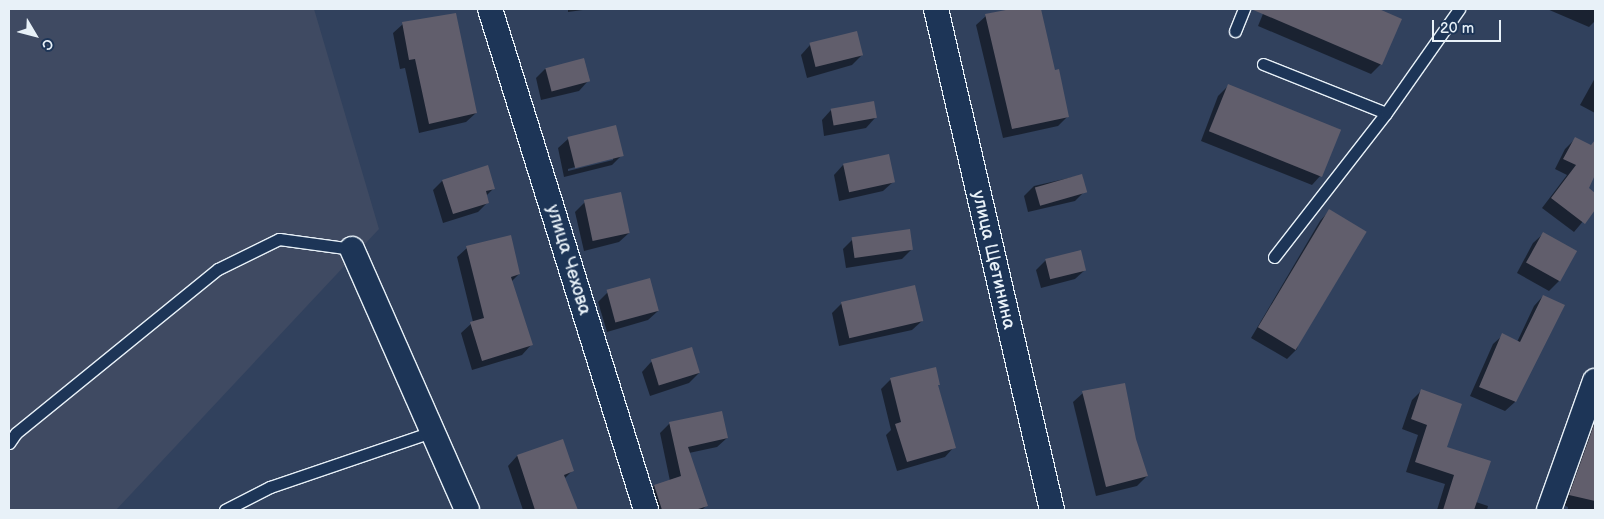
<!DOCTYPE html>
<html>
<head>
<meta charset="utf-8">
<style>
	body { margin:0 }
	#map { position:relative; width:1604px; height:519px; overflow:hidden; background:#31415d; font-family:"Balsamiq Sans",sans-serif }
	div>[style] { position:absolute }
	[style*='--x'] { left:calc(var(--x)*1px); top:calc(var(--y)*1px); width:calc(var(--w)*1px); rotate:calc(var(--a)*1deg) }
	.built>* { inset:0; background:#3f4a62 }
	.shadow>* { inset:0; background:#0007 }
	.building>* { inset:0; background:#615e6c; transform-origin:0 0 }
	.roads { filter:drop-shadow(1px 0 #e8f1f8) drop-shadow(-1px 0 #e8f1f8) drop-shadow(0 1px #e8f1f8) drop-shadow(0 -1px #e8f1f8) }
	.service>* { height:11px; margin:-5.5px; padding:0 5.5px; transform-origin:5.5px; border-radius:5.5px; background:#1d3557 }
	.minor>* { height:24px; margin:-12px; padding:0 12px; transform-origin:12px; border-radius:12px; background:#1d3557 }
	span { translate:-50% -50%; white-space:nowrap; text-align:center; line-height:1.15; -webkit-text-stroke:4px #1d3557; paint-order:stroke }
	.street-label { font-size:18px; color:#e8f1f8 }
	.frame { position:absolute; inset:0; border:10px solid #e8f1f8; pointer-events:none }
	.north { position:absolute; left:10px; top:10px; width:50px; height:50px; -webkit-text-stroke:4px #1d3557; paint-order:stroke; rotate:127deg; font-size:14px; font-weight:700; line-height:20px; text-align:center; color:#e8f1f8 }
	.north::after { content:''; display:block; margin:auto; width:18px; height:22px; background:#e8f1f8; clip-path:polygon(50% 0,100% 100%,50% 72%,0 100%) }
	.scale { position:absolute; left:1432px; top:20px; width:69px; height:22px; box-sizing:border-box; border:2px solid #e8f1f8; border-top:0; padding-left:6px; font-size:15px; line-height:18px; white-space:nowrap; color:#e8f1f8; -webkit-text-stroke:4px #1d3557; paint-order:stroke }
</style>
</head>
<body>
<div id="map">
	<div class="built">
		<div style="clip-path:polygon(9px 9px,314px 9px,379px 229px,116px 510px,9px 510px)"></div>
	</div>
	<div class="shadow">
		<div style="clip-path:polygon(568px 9px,590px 9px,568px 12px)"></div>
		<div style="clip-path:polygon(1017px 9px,1040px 9px,1054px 72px,1068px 116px,1058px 126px,1003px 138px,976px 25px,986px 16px)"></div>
		<div style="clip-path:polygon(1265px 9px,1375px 9px,1400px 19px,1381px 64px,1371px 74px,1258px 26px)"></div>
		<div style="clip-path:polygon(1547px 9px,1595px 9px,1595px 21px,1589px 27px)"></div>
		<div style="clip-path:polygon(403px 24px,476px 113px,466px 122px,419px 133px,405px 68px,400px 69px,393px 33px)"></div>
		<div style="clip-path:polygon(810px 45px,862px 55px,852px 65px,807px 78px,801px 55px)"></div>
		<div style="clip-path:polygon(545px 69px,588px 81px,579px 91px,541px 100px,536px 78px)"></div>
		<div style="clip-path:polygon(1595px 78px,1595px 113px,1580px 105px)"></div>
		<div style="clip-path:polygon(1228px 86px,1321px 175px,1312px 185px,1201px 141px,1218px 96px)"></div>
		<div style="clip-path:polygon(831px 110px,875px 118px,866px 128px,824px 136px,822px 120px)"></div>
		<div style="clip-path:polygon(evenodd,568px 139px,622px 155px,612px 165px,564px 177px,558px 148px,568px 139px,613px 157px,613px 160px,568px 171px,568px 169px,613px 157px)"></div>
		<div style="clip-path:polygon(1575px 139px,1595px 149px,1595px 172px,1587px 188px,1595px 195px,1595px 207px,1574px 232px,1542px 208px,1567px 175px,1555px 169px,1565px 149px)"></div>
		<div style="clip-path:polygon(843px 165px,893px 182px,883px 191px,839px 201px,834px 175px)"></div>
		<div style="clip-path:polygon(1082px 175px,1085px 191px,1075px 201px,1028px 212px,1024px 196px,1034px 186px)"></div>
		<div style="clip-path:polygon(442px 181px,494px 188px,486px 196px,488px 202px,478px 212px,443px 223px,433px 190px)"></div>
		<div style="clip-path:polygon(585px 202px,629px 233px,619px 242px,584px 251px,575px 212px)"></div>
		<div style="clip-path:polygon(1329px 211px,1297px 349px,1287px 359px,1251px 338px,1320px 221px)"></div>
		<div style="clip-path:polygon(1543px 234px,1559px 281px,1549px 291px,1517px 273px,1533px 243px)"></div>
		<div style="clip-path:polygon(853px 239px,912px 249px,902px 259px,846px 268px,843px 249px)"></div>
		<div style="clip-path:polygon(467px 248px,519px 274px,511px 282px,531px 345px,522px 355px,472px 370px,461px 333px,473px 322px,457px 257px)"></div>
		<div style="clip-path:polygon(1046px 260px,1085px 270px,1075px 279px,1041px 288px,1036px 270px)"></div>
		<div style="clip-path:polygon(608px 292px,658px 311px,648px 320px,607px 332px,598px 302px)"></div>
		<div style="clip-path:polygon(1543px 296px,1563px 306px,1515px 402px,1505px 411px,1470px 396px,1493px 344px,1503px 335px,1517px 342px,1534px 306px)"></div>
		<div style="clip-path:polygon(842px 303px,922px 321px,912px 330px,839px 346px,832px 313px)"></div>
		<div style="clip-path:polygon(651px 362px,699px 373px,689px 383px,650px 396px,642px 372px)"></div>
		<div style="clip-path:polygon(891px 379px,939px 384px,937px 386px,954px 447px,945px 457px,897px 471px,886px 435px,891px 430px,881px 389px)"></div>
		<div style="clip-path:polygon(1422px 390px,1445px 448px,1476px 502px,1488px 506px,1487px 510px,1437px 510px,1445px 484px,1406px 472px,1418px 435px,1402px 429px,1412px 400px)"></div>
		<div style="clip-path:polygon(1083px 393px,1135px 439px,1147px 476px,1137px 486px,1096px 496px,1073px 402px)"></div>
		<div style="clip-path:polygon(1595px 408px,1595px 510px,1568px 510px,1568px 507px,1560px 504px,1575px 462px,1581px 456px)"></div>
		<div style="clip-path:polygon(721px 412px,727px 438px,717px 447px,689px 453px,706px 506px,702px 510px,649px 510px,644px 496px,654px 486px,670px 481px,660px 433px,669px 424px)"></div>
		<div style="clip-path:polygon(562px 441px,572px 471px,564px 479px,576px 510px,523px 510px,508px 466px,517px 456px)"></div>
	</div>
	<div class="building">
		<div style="clip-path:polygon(1011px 9px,1041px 9px,1055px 70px,1059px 69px,1069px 117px,1012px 129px,985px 14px)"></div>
		<div style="clip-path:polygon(1251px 9px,1379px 9px,1402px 19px,1382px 65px)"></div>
		<div style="clip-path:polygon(456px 13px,477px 113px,429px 124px,415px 59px,409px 60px,402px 22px)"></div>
		<div style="left:857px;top:31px;width:25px;height:49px;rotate:76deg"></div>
		<div style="left:584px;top:58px;width:24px;height:40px;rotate:75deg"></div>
		<div style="left:1228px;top:84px;width:122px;height:51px;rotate:22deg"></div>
		<div style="left:874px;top:101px;width:17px;height:44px;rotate:80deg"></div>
		<div style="left:616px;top:125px;width:32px;height:50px;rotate:76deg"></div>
		<div style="clip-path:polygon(1575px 137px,1591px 145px,1595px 140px,1595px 175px,1589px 188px,1595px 193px,1595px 210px,1585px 224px,1551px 198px,1576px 165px,1563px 159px)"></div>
		<div style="left:889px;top:154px;width:29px;height:47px;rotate:78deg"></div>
		<div style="clip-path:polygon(488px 165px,495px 189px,486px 191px,489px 203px,453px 214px,442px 180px)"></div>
		<div style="left:1082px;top:174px;width:19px;height:49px;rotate:74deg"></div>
		<div style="left:621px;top:192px;width:42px;height:38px;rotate:78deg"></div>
		<div style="left:1329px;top:209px;width:44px;height:138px;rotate:31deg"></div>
		<div style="left:910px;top:229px;width:21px;height:59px;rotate:82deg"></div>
		<div style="left:1543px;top:232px;width:39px;height:35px;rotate:29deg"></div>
		<div style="clip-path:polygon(511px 235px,520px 274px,511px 277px,533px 345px,482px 361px,470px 322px,484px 318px,466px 246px)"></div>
		<div style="left:1081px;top:250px;width:21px;height:37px;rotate:76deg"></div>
		<div style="left:650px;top:278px;width:34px;height:45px;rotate:75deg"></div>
		<div style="left:915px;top:285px;width:37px;height:76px;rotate:77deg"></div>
		<div style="clip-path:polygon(1543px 295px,1565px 305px,1516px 402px,1479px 387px,1502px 333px,1520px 342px)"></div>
		<div style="left:692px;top:347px;width:27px;height:43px;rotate:73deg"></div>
		<div style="clip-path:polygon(936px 367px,940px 385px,938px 385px,956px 448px,907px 462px,895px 424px,901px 422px,890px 378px)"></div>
		<div style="clip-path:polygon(1125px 383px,1136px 439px,1148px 476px,1106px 487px,1082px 391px)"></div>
		<div style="clip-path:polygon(1421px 389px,1462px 404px,1447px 447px,1491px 461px,1474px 510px,1443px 510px,1454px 475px,1415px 462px,1427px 425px,1411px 419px)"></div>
		<div style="clip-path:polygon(722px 411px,728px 438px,688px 447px,708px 506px,695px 510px,662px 510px,654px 485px,681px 476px,669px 422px)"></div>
		<div style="clip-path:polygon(1594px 425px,1595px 425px,1595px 501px,1569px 495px)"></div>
		<div style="clip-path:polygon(563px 439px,574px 471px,564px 475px,578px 510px,535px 510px,517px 455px)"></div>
	</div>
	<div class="roads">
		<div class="service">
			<div style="--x:1235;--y:31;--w:24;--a:-68"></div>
			<div style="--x:1263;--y:64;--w:132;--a:21.7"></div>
			<div style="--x:1274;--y:257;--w:182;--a:-52.1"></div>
			<div style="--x:1386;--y:113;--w:127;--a:-54.9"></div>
			<div style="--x:9;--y:443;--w:12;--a:-55"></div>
			<div style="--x:16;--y:433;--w:260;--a:-39.1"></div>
			<div style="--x:218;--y:269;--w:68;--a:-26.2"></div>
			<div style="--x:279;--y:239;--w:74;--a:7.8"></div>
			<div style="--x:225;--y:510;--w:51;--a:-27.1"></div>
			<div style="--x:270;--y:487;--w:171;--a:-18.8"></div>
		</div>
		<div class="minor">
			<div style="--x:490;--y:9;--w:525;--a:72.7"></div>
			<div style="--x:936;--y:9;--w:514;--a:76.96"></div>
			<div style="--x:352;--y:249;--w:285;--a:66.2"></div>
			<div style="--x:1549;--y:510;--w:137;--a:-70.4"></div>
		</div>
	</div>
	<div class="street-label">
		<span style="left:568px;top:260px;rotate:73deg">улица Чехова</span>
		<span style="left:993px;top:260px;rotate:77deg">улица Щетинина</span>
	</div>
	<div class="frame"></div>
	<div class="north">С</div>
	<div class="scale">20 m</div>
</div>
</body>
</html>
